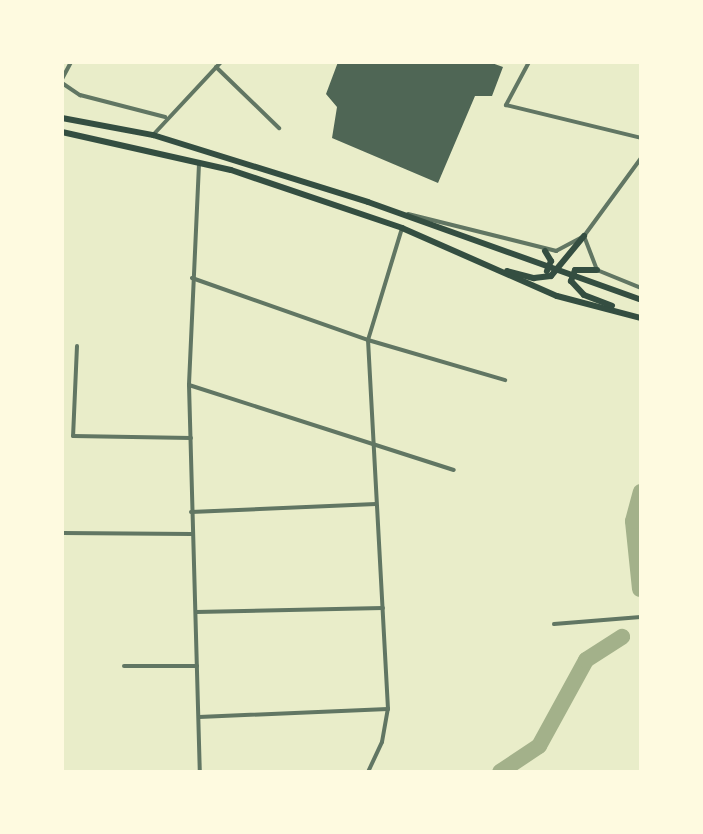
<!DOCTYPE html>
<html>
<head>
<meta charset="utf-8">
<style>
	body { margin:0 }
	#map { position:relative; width:703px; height:834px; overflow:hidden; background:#e9edc9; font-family:"Varela Round",sans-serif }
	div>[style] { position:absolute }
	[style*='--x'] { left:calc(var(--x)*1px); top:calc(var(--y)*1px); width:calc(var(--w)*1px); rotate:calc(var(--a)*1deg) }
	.river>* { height:16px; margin:-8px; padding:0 8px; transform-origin:8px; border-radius:8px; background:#a3b18a }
	.building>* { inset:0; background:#4f6655 }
	.minor>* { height:4px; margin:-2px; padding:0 2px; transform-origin:2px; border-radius:2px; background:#617663 }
	.primary>* { height:6px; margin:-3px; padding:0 3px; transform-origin:3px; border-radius:3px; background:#344e41 }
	span { translate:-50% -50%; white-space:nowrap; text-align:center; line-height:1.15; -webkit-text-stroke:6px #fefae0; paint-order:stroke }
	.frame { position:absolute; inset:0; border:64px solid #fefae0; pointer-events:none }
</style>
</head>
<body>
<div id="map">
	<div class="river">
		<div style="--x:640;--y:589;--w:68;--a:-95.9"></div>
		<div style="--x:633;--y:521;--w:30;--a:-75"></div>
		<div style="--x:500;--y:772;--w:47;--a:-33.7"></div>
		<div style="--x:539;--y:746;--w:98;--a:-61.3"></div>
		<div style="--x:586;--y:660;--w:43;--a:-32.6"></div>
	</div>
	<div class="building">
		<div style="clip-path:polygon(338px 62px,489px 62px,503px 67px,492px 96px,475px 96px,438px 183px,332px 138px,337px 107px,326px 94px)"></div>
	</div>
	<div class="minor">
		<div style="--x:529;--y:62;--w:49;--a:118.1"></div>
		<div style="--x:506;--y:105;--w:139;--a:13.7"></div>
		<div style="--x:216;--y:67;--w:88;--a:44.1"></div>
		<div style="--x:62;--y:79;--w:19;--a:-62"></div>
		<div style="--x:62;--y:83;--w:22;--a:34"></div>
		<div style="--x:80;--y:95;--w:88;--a:14.5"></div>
		<div style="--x:153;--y:135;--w:100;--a:-47"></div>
		<div style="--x:199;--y:164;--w:221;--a:92.6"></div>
		<div style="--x:189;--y:385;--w:387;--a:88.4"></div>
		<div style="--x:408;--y:214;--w:153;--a:14"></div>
		<div style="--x:556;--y:251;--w:32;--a:-28"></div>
		<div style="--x:584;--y:236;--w:97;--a:-53.8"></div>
		<div style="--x:584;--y:236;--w:36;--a:69"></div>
		<div style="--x:597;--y:270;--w:48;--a:22.2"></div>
		<div style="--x:192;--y:278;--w:187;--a:19.4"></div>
		<div style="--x:368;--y:340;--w:143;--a:16.3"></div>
		<div style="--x:77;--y:346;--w:90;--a:92.5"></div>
		<div style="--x:73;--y:436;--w:118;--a:1"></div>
		<div style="--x:189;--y:385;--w:278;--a:17.8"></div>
		<div style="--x:191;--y:512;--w:185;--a:-2.5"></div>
		<div style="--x:62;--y:533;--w:130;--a:0.4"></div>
		<div style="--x:196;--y:612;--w:187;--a:-1.2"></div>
		<div style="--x:554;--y:624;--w:87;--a:-4.6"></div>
		<div style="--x:124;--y:666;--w:73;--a:0"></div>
		<div style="--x:199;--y:717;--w:189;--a:-2.4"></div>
		<div style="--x:368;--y:772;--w:33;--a:-65"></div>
		<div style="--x:382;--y:742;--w:34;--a:-80"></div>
		<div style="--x:388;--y:709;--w:370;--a:-93.1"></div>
		<div style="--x:368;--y:340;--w:117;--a:-73.1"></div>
	</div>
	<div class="primary">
		<div style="--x:62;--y:118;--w:93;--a:10.6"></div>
		<div style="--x:153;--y:135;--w:225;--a:17.3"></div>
		<div style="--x:368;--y:202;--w:290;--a:19.7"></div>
		<div style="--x:62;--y:132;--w:173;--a:12.7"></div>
		<div style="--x:231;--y:170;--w:181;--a:18.7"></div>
		<div style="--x:402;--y:228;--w:169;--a:23.7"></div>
		<div style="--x:557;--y:296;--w:87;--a:14.7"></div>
		<div style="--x:545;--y:251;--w:12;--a:59"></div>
		<div style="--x:551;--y:261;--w:11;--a:112"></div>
		<div style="--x:597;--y:270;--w:22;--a:180"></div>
		<div style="--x:575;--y:270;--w:12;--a:110"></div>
		<div style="--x:571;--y:281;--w:19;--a:47"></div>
		<div style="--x:584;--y:295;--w:30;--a:21"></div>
		<div style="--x:507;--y:271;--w:28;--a:15"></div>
		<div style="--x:534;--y:278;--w:17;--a:-7"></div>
		<div style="--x:551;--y:276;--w:52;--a:-50.5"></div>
	</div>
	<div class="frame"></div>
</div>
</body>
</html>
